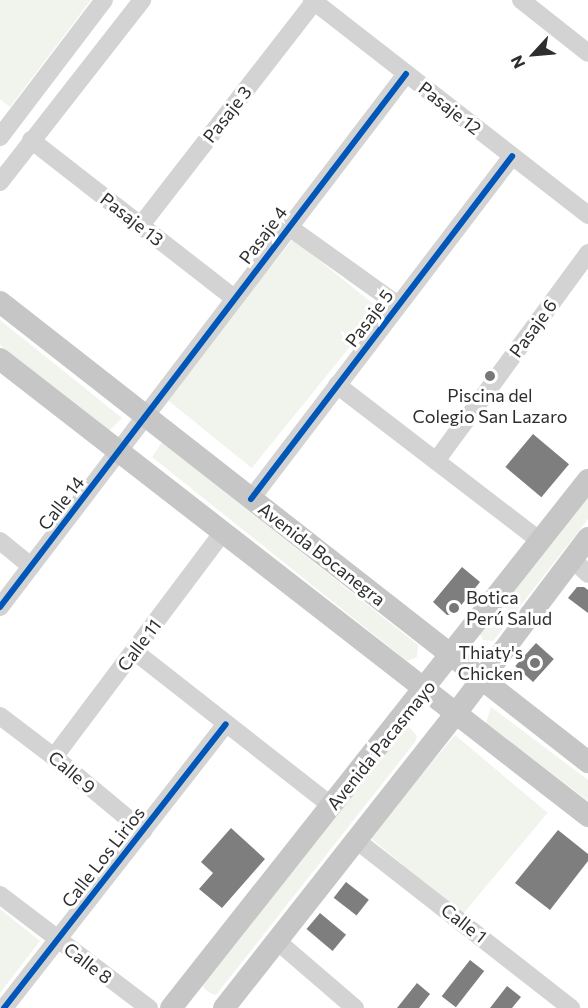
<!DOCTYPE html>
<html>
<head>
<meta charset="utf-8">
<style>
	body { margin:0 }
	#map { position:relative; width:588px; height:1008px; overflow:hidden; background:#fff; font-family:Commissioner,sans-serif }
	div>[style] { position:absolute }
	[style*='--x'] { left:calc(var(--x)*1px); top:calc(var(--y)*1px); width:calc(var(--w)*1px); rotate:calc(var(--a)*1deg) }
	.green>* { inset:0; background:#f1f4ec; transform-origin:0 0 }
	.building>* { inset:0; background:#7e7e7e; transform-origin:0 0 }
	.minor>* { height:18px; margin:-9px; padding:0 9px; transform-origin:9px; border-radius:9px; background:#d3d3d3 }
	.major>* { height:22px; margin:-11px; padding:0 11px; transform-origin:11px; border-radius:11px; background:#c6c6c6 }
	.cycleway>* { height:6px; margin:-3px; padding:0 3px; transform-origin:3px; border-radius:3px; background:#0057b8 }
	.dots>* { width:16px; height:16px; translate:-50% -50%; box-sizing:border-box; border:3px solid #fff; border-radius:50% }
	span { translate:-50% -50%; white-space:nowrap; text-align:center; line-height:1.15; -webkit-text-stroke:6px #fff; paint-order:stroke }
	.street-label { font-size:18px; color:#2e2e2e }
	.poi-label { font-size:18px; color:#2e2e2e }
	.left { translate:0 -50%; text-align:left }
	.right { translate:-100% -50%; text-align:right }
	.north { position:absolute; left:504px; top:24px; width:60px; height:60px; -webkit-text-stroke:4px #fff; paint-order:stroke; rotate:244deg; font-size:16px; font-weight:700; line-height:24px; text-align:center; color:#2e2e2e }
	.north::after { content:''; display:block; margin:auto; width:21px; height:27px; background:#2e2e2e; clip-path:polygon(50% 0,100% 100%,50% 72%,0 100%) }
</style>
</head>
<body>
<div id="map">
	<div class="green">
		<div style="clip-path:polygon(0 0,91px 0,10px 107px,0 99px)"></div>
		<div style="left:293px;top:239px;width:112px;height:204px;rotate:39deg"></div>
		<div style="clip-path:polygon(0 320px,122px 418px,109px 431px,0 345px)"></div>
		<div style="clip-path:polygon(162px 442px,418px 645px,417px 657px,407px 661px,152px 457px)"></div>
		<div style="clip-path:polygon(588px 489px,588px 519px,493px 641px,483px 640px,479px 632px)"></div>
		<div style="clip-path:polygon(491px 707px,588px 780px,588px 801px,486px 723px)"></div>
		<div style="clip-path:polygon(409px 727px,417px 736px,415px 742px,216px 995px,210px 993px,203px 987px,205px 978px,402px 730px)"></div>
		<div style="left:455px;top:735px;width:121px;height:133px;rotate:40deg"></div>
		<div style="clip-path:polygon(0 909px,40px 941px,0 993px)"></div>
	</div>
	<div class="building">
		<div style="left:533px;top:434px;width:47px;height:43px;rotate:40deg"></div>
		<div style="clip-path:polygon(462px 567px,480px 582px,454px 614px,447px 615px,433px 602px)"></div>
		<div style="clip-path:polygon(577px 587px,584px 587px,588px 590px,588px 613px,568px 598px)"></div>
		<div style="left:536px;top:643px;width:24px;height:31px;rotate:42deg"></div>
		<div style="clip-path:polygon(231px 828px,265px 859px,222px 908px,199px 889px,213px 873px,201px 862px)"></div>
		<div style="clip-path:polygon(558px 830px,588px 854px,588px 861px,550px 910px,515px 883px)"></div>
		<div style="left:346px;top:882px;width:29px;height:20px;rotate:38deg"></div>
		<div style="left:320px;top:913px;width:34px;height:21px;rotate:40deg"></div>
		<div style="left:470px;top:960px;width:18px;height:46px;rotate:38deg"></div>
		<div style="clip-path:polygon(417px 983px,430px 994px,419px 1008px,397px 1008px)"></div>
		<div style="clip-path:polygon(507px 986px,521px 997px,512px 1008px,490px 1008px)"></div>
	</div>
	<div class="minor">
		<div style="--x:312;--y:0;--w:350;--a:37.9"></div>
		<div style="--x:521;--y:0;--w:85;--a:38.3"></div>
		<div style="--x:0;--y:137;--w:172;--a:-52.8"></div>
		<div style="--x:31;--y:140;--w:257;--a:37.9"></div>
		<div style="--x:0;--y:182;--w:231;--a:-52"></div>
		<div style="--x:141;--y:225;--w:282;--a:-52.2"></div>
		<div style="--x:289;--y:227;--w:134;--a:35.6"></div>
		<div style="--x:337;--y:385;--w:256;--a:37.5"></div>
		<div style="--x:436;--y:461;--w:258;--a:-53.8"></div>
		<div style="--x:251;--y:499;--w:431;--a:-52.7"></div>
		<div style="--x:0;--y:541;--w:40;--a:39"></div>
		<div style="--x:572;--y:559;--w:22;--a:43"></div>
		<div style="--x:0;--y:607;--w:670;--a:-52.7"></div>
		<div style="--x:134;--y:651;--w:251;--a:38.1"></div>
		<div style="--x:0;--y:716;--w:68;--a:37.2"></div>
		<div style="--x:54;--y:757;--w:116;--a:39.7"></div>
		<div style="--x:54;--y:757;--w:281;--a:-53.1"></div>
		<div style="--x:356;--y:840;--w:273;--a:38"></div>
		<div style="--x:0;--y:895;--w:187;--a:37.2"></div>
		<div style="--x:277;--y:941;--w:103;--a:40.7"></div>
		<div style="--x:4;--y:1008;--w:360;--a:-52"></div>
	</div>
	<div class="major">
		<div style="--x:0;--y:302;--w:747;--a:38.04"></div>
		<div style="--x:0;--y:359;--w:745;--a:37.85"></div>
		<div style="--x:171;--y:1008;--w:673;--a:-51.7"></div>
		<div style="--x:224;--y:1008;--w:377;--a:-51.8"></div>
		<div style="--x:457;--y:712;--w:218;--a:-53"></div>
	</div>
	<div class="cycleway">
		<div style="--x:251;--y:499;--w:431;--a:-52.7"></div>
		<div style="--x:0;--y:607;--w:670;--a:-52.7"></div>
		<div style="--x:4;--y:1008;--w:360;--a:-52"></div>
	</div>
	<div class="dots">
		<div style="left:490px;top:376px;background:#777"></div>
		<div style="left:454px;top:608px;background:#777"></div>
		<div style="left:535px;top:663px;background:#777"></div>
	</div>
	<div class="street-label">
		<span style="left:450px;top:108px;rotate:38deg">Pasaje 12</span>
		<span style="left:227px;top:114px;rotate:-52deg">Pasaje 3</span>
		<span style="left:132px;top:219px;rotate:38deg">Pasaje 13</span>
		<span style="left:263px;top:235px;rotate:-53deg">Pasaje 4</span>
		<span style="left:369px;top:318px;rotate:-53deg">Pasaje 5</span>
		<span style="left:533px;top:328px;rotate:-54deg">Pasaje 6</span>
		<span style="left:61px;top:503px;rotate:-52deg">Calle 14</span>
		<span style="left:322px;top:554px;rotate:38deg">Avenida Bocanegra</span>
		<span style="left:139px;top:645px;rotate:-53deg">Calle 11</span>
		<span style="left:381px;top:745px;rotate:-51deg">Avenida Pacasmayo</span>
		<span style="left:72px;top:772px;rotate:40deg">Calle 9</span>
		<span style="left:103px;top:857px;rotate:-52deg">Calle Los Lirios</span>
		<span style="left:464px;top:923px;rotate:38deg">Calle 1</span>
		<span style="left:88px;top:963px;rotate:37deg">Calle 8</span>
	</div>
	<div class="poi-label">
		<span style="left:490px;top:406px">Piscina del<br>Colegio San Lazaro</span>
		<span class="left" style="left:466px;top:608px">Botica<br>Perú Salud</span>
		<span class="right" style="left:523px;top:663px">Thiaty's<br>Chicken</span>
	</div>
	<div class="north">N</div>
</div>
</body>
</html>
